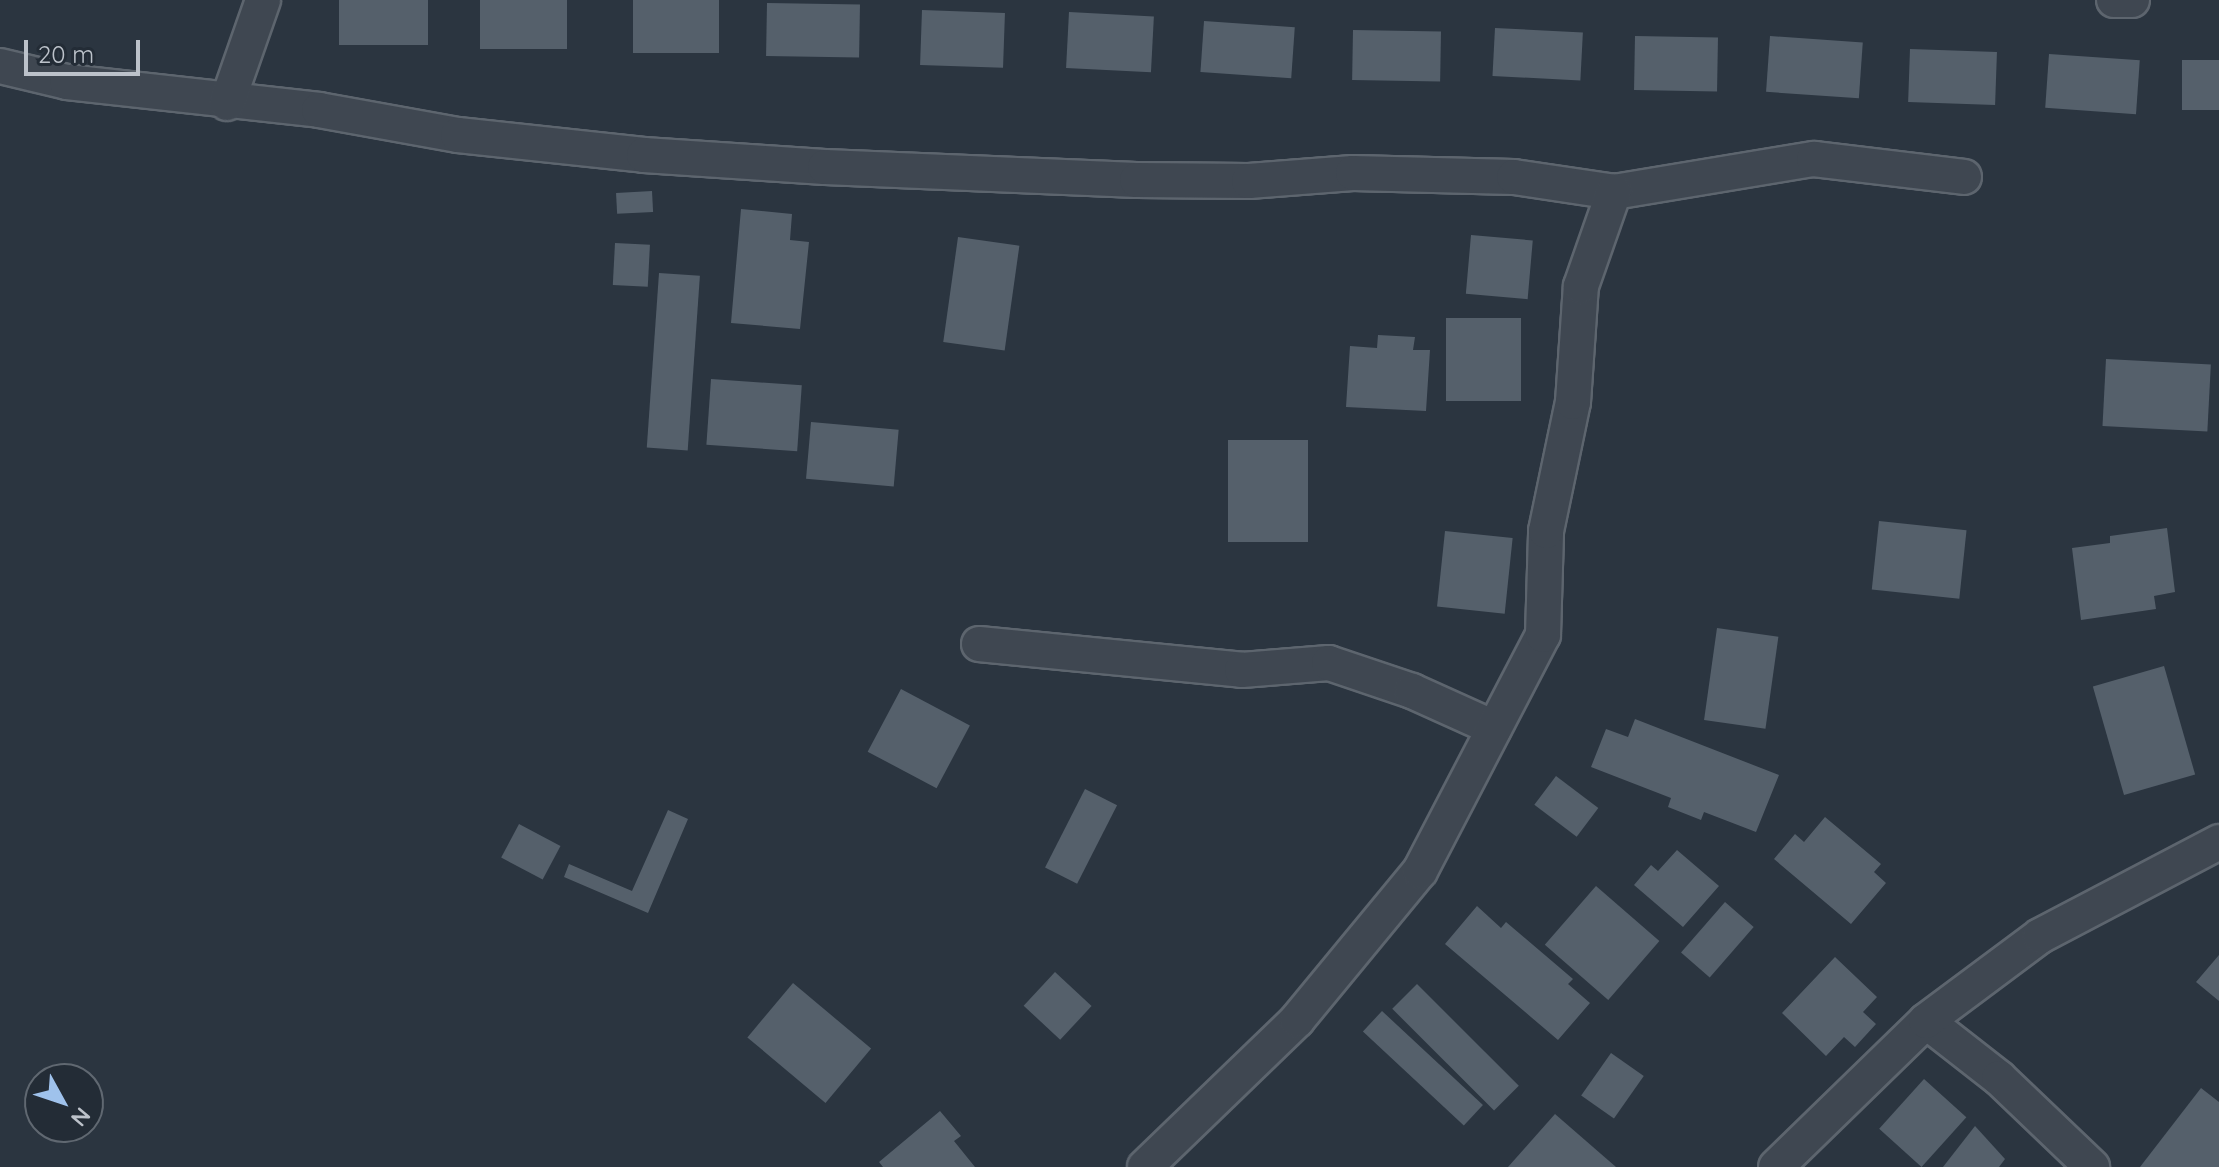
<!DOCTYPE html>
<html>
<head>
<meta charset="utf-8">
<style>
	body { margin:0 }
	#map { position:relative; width:2219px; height:1167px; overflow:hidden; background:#2b3540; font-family:Quicksand,sans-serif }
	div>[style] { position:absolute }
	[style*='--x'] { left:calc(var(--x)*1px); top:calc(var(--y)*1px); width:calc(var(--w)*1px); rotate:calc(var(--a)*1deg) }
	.building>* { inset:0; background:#55606b; transform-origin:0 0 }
	.roads { filter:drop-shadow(2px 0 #5d656e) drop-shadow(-2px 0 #5d656e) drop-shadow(0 2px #5d656e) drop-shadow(0 -2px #5d656e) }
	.minor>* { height:34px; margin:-17px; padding:0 17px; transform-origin:17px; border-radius:17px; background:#3f4751 }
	span { translate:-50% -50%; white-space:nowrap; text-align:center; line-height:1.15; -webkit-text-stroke:6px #232c36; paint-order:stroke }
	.north { position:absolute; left:24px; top:1063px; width:80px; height:80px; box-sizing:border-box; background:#232c36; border:2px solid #606871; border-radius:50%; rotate:130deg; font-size:22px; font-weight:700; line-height:32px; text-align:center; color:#bcc2ca }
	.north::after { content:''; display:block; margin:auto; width:28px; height:36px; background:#9fc2ec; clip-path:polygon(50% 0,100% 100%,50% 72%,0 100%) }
	.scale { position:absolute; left:24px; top:40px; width:116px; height:36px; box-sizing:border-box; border:4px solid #bcc2ca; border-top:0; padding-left:10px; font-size:24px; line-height:28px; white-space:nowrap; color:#bcc2ca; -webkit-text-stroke:6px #232c36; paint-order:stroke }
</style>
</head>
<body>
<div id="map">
	<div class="building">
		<div style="left:339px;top:0;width:89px;height:45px"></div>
		<div style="left:480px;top:0;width:87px;height:49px"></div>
		<div style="left:633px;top:0;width:86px;height:53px"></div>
		<div style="left:767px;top:3px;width:93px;height:53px;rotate:1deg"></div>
		<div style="left:922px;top:10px;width:83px;height:55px;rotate:2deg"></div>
		<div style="left:1069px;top:12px;width:85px;height:56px;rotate:3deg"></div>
		<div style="left:1204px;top:21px;width:91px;height:51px;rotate:4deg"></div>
		<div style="left:1495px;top:28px;width:88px;height:48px;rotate:3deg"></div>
		<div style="left:1353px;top:30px;width:88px;height:50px;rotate:1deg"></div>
		<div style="left:1635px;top:36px;width:83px;height:54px;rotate:1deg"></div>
		<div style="left:1770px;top:36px;width:93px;height:56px;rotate:4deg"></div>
		<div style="left:1910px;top:49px;width:87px;height:53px;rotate:2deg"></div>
		<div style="left:2049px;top:54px;width:91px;height:54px;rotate:4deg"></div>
		<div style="left:2219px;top:60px;width:50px;height:37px;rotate:90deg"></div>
		<div style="left:652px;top:191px;width:21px;height:36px;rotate:87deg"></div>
		<div style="clip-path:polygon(741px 209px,792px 214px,790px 240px,809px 242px,800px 329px,731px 323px)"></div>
		<div style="left:1471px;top:235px;width:62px;height:59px;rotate:5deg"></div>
		<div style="left:958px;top:237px;width:62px;height:106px;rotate:8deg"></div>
		<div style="left:615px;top:243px;width:35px;height:42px;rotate:3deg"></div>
		<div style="left:659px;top:273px;width:41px;height:175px;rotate:4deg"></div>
		<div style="left:1446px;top:318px;width:75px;height:83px"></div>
		<div style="clip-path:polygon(1378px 335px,1415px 337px,1413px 350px,1430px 350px,1426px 411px,1346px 407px,1350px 346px,1377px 348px)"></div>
		<div style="left:2106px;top:359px;width:105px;height:67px;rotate:3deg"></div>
		<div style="left:711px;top:379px;width:91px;height:66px;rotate:4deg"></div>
		<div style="left:811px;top:422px;width:88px;height:57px;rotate:5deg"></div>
		<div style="left:1228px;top:440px;width:80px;height:102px"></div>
		<div style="left:1879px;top:521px;width:88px;height:69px;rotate:6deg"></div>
		<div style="clip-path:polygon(2167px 528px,2175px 592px,2154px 596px,2156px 609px,2081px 620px,2072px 548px,2110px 543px,2110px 536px)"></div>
		<div style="left:1445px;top:531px;width:68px;height:76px;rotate:6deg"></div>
		<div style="left:1717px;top:628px;width:62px;height:93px;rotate:8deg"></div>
		<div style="left:2164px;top:666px;width:113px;height:74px;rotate:74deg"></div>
		<div style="left:901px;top:689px;width:78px;height:71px;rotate:28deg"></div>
		<div style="clip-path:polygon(1635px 719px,1779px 775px,1756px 832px,1704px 812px,1701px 820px,1668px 807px,1671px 798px,1591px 767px,1606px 729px,1628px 737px)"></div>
		<div style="left:1556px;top:776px;width:53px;height:36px;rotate:37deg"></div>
		<div style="left:1085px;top:789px;width:36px;height:88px;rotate:27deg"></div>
		<div style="clip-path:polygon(668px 810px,688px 819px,648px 913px,564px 877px,569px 864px,632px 891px)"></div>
		<div style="clip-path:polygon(1825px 817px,1881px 864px,1874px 872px,1886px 883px,1851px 924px,1774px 859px,1795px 834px,1804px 842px)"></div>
		<div style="left:519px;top:824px;width:47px;height:38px;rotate:28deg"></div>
		<div style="clip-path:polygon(1677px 850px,1719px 886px,1683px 927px,1634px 885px,1651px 865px,1658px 871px)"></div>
		<div style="left:1596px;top:886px;width:84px;height:78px;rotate:41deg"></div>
		<div style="left:1725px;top:902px;width:38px;height:67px;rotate:41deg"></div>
		<div style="clip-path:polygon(1477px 906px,1501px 928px,1506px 922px,1573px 979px,1568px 984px,1590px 1003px,1558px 1040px,1445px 944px)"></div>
		<div style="clip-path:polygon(2219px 955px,2219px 1001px,2196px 982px)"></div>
		<div style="clip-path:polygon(1835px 957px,1877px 997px,1863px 1012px,1876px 1024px,1855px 1047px,1844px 1037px,1826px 1056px,1782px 1013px)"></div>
		<div style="left:1055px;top:972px;width:50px;height:46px;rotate:43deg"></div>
		<div style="left:793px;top:983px;width:102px;height:71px;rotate:40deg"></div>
		<div style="left:1417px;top:984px;width:144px;height:35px;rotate:45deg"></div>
		<div style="left:1382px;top:1011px;width:138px;height:28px;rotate:43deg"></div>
		<div style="left:1611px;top:1053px;width:40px;height:52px;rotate:35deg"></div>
		<div style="left:1924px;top:1079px;width:57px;height:67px;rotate:42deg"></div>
		<div style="clip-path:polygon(2201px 1088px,2219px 1102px,2219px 1167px,2140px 1167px)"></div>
		<div style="clip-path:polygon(940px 1111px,961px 1136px,954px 1141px,975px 1167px,883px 1167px,879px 1162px)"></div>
		<div style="clip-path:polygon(1555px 1114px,1616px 1167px,1508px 1167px)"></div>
		<div style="clip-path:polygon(1975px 1126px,2005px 1159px,1999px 1167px,1943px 1167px)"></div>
	</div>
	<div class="roads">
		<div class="minor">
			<div style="--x:2114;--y:0;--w:18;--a:0"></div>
			<div style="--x:0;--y:66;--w:69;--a:13.4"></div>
			<div style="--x:67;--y:82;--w:254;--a:6.3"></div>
			<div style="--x:319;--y:110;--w:141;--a:10.2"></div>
			<div style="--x:458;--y:135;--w:187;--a:6.1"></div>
			<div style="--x:644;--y:155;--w:181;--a:3.8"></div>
			<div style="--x:825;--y:167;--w:312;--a:2.4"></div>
			<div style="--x:1137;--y:180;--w:112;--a:0.5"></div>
			<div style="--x:1249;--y:181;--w:104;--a:-4.4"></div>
			<div style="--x:1353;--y:173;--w:161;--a:1.4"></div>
			<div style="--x:1514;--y:177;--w:101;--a:8.5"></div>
			<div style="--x:1614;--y:192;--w:203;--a:-9.4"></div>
			<div style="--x:1814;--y:159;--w:151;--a:6.8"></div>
			<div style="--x:227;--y:103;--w:109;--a:-70.7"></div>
			<div style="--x:979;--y:644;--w:264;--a:5.6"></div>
			<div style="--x:1242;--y:670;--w:87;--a:-4.6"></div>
			<div style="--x:1329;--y:663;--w:88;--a:18.6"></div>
			<div style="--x:1412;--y:691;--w:90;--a:24.3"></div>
			<div style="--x:1926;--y:1021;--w:93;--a:38"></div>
			<div style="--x:1999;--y:1078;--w:129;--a:43.7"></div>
			<div style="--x:1145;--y:1167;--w:211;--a:-44"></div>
			<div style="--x:1297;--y:1020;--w:193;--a:-50.5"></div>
			<div style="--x:1420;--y:871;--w:266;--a:-62.5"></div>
			<div style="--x:1543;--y:635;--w:104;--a:-88.3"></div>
			<div style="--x:1546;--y:531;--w:132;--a:-78.2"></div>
			<div style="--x:1573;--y:402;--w:116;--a:-86.1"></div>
			<div style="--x:1581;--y:286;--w:100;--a:-70.7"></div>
			<div style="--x:1776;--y:1167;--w:209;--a:-44.2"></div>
			<div style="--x:1926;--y:1021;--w:142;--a:-36.7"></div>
			<div style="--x:2040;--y:936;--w:202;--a:-27.7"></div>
		</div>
	</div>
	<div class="north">N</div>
	<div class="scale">20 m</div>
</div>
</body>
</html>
